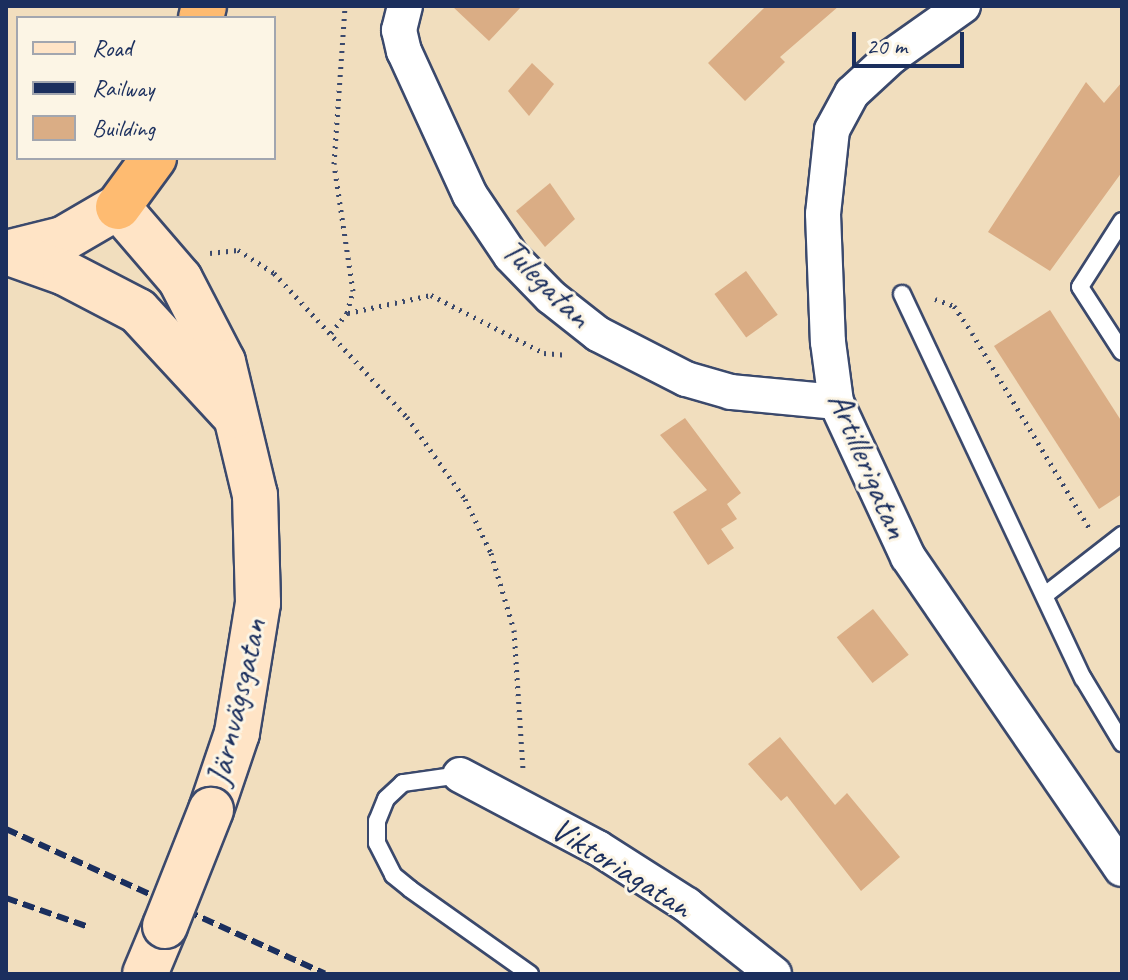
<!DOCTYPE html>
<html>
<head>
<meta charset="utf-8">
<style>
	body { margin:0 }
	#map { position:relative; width:1128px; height:980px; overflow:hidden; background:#f1debe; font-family:Caveat,sans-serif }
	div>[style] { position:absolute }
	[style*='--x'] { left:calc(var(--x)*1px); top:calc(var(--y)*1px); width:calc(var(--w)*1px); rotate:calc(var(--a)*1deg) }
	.building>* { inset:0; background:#daad85; transform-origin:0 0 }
	.path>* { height:5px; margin-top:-2.5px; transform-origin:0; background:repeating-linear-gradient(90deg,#3b496c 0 2px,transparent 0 8px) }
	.roads { filter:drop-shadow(2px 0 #3b496c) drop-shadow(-2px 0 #3b496c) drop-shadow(0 2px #3b496c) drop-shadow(0 -2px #3b496c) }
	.lane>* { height:16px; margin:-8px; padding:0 8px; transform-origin:8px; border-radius:8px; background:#fff }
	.street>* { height:34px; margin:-17px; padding:0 17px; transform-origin:17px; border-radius:17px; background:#fff }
	.secondary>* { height:44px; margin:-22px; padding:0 22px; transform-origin:22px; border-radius:22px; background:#ffe4c6 }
	.highway>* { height:44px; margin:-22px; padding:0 22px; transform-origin:22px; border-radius:22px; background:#febb71 }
	.rail>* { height:6px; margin-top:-3px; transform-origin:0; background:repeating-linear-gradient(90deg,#1b2f5e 0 12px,transparent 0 18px) }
	.bridges { filter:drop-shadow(2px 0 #3b496c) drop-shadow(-2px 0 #3b496c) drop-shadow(0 2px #3b496c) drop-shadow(0 -2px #3b496c) }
	.secondary-bridge>* { height:44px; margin:-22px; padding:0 22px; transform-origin:22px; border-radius:22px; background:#ffe4c6 }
	span { translate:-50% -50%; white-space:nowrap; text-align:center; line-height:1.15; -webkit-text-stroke:6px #fcf5e5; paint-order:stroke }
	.street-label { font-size:34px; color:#1b2f5e }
	.frame { position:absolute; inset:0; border:8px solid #1b2f5e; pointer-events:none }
	.legend { position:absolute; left:16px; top:16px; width:260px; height:144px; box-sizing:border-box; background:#fcf5e5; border:2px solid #a2a6af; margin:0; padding:10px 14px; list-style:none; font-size:24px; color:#1b2f5e }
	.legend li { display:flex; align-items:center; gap:16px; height:40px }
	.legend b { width:40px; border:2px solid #a2a6af }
	.scale { position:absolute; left:852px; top:32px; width:112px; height:36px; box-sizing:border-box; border:4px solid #1b2f5e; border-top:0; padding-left:10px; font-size:24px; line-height:28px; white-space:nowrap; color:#1b2f5e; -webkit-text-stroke:6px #fcf5e5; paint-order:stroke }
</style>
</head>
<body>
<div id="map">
	<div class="building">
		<div style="clip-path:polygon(452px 6px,522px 6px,489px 41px)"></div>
		<div style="clip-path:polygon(766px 6px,839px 6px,780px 57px,785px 62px,745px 101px,708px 63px)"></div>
		<div style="clip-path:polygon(532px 63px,554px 84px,529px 116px,508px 91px)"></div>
		<div style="clip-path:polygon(1086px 82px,1104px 103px,1122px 82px,1122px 172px,1050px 271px,988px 232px)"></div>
		<div style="clip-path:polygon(550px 183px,575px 219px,545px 247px,516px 211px)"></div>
		<div style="left:746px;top:271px;width:54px;height:39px;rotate:54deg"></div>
		<div style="clip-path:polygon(1050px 310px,1122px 422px,1122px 494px,1099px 509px,994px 346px)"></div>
		<div style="clip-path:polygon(685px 418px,741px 493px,727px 504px,737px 519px,721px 529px,734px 548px,708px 565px,673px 512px,707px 490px,660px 435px)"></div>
		<div style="left:873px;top:609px;width:58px;height:46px;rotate:52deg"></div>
		<div style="clip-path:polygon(780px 737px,835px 805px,847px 793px,900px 857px,861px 891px,787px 796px,781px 801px,748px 764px)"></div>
	</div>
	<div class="path">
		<div style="--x:210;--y:253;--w:28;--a:-6"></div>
		<div style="--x:238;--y:250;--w:43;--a:32.6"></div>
		<div style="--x:274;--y:273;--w:196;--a:47.3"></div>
		<div style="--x:407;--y:417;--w:100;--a:54.7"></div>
		<div style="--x:465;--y:499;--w:60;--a:64.3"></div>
		<div style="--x:491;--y:553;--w:80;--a:73.4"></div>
		<div style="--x:514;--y:630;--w:140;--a:86.3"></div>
		<div style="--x:935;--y:299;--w:20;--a:20"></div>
		<div style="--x:954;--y:306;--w:32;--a:56"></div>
		<div style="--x:972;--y:333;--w:229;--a:59"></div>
		<div style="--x:348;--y:313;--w:85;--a:-12.2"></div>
		<div style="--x:431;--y:295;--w:127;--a:27.2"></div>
		<div style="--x:544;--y:353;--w:21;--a:5"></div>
		<div style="--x:331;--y:333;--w:26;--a:-51"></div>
		<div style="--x:347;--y:313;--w:23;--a:-75"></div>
		<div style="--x:353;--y:291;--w:128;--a:-98.5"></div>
		<div style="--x:334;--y:164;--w:158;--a:-86"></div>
	</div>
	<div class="roads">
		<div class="lane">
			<div style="--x:1122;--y:221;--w:78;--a:122.5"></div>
			<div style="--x:1080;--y:287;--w:77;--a:57.1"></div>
			<div style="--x:902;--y:294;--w:425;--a:64.8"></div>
			<div style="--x:1083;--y:678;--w:76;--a:59"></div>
			<div style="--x:1045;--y:595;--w:98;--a:-37.9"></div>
			<div style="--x:460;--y:775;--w:58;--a:172"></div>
			<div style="--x:403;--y:783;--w:23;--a:137"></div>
			<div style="--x:386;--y:799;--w:24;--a:112"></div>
			<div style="--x:377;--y:821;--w:22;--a:90"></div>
			<div style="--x:377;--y:843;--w:36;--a:63"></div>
			<div style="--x:393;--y:875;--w:22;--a:39"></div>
			<div style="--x:410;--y:889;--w:147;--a:35.3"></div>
		</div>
		<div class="street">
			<div style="--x:405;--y:6;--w:25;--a:104"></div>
			<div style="--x:399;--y:30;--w:22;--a:77"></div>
			<div style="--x:404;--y:51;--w:158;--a:65.4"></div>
			<div style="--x:470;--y:195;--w:73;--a:56.1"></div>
			<div style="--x:511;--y:256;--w:57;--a:45.7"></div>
			<div style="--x:551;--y:297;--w:60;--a:38.2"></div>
			<div style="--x:598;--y:334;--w:99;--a:27.1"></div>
			<div style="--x:686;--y:379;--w:47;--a:16.1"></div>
			<div style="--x:731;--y:392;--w:105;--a:5.4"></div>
			<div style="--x:963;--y:6;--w:88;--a:144.7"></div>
			<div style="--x:891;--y:57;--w:53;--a:137.3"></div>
			<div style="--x:852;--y:93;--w:42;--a:118.4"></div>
			<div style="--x:832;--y:130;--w:84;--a:96.1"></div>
			<div style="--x:823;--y:214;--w:128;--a:87.8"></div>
			<div style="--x:828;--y:342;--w:61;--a:82.4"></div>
			<div style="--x:836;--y:402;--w:171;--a:65.1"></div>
			<div style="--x:908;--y:557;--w:378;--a:55.6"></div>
			<div style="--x:460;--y:775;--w:156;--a:27.9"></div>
			<div style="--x:598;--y:848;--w:106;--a:32.6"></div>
			<div style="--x:687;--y:905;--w:111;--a:38.4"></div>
		</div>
		<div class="secondary">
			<div style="--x:6;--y:253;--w:59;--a:-13.8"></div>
			<div style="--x:63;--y:239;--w:64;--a:-30.2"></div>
			<div style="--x:118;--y:207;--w:95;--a:49.3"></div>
			<div style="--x:180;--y:279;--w:93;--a:62.6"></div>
			<div style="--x:223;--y:362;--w:137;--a:76.5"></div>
			<div style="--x:255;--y:495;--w:108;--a:88.4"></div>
			<div style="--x:258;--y:603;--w:132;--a:99.2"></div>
			<div style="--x:237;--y:733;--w:81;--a:108.7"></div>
			<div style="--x:9;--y:253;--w:59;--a:19.7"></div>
			<div style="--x:65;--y:273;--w:82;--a:27.5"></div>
			<div style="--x:138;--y:311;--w:142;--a:47.3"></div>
			<div style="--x:145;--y:974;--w:52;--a:-67.4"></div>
		</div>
		<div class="highway">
			<div style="--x:201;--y:18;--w:12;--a:-76"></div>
			<div style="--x:118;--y:207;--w:61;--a:-53.7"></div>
		</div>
	</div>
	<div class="rail">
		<div style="--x:6;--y:829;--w:350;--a:24.4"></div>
		<div style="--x:6;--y:898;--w:88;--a:19.3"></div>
	</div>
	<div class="bridges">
		<div class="secondary-bridge">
			<div style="--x:165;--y:926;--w:125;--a:-68.4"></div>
		</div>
	</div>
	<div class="street-label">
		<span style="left:547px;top:283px;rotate:45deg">Tulegatan</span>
		<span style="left:869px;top:465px;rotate:67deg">Artillerigatan</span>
		<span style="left:236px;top:702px;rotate:-77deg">Järnvägsgatan</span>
		<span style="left:622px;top:867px;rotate:32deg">Viktoriagatan</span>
	</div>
	<div class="frame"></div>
	<ul class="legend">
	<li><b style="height:10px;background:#ffe4c6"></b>Road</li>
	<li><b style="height:10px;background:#1b2f5e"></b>Railway</li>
	<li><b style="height:22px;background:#daad85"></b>Building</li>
	</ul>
	<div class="scale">20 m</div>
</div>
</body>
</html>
